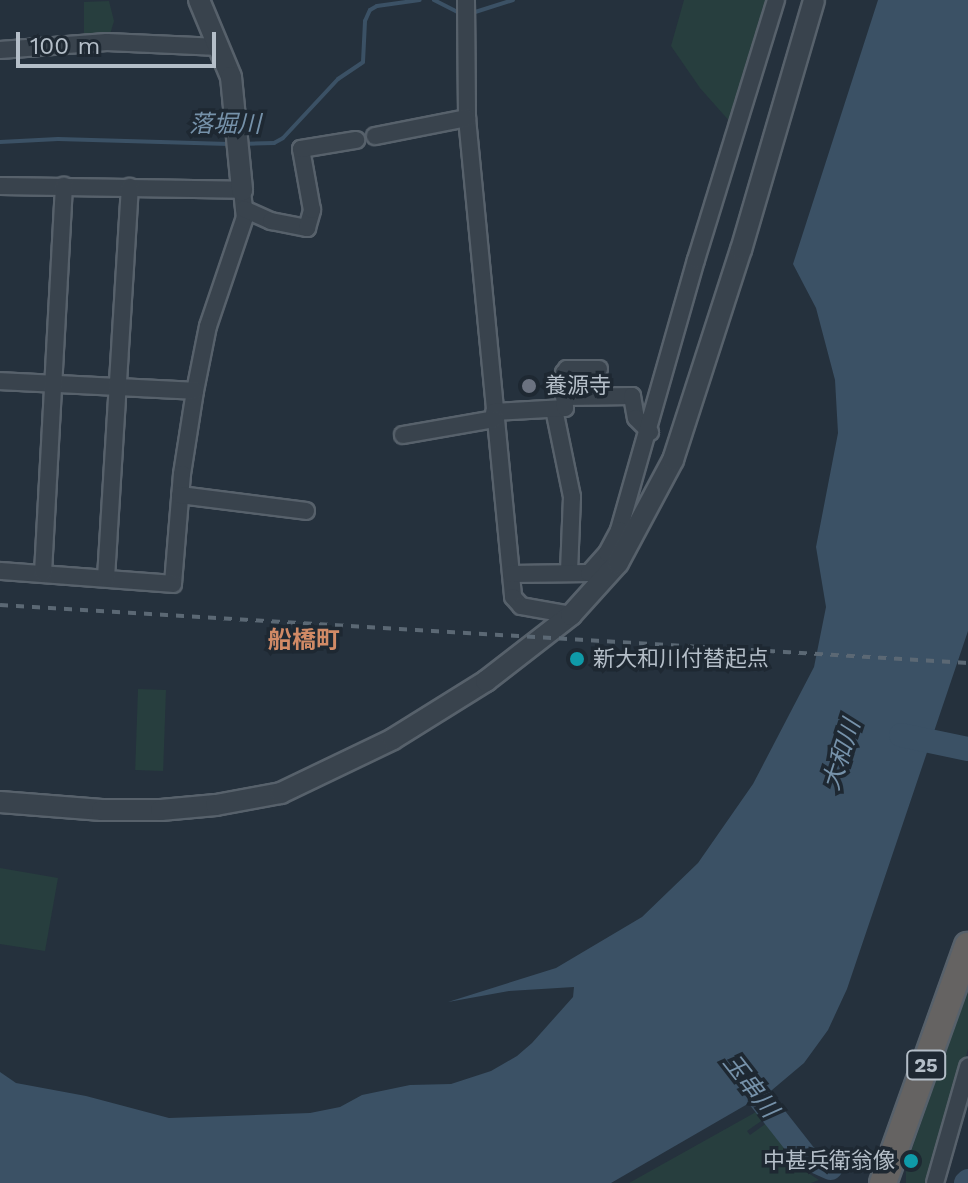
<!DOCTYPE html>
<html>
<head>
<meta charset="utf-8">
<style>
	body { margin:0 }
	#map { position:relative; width:968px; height:1183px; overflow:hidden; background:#25313d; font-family:"Work Sans","Noto Sans JP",sans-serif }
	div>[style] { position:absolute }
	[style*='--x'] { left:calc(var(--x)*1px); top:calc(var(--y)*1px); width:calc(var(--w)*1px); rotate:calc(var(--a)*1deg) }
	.green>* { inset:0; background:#273e3e; transform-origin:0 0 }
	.water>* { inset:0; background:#3b5165 }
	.stream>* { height:4px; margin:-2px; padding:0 2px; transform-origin:2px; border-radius:2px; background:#3b5165 }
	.river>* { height:24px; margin:-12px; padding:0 12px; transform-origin:12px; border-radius:12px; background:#3b5165 }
	.roads { filter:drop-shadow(2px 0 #57616b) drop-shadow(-2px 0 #57616b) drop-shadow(0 2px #57616b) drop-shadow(0 -2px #57616b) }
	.minor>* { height:16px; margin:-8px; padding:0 8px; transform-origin:8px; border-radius:8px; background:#39434d }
	.tertiary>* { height:20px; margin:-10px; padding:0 10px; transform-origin:10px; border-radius:10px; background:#39434d }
	.trunk>* { height:26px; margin:-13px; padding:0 13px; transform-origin:13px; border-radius:13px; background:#656362 }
	.rail>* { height:4px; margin-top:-2px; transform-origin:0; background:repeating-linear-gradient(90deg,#5b6874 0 8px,transparent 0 16px) }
	.dots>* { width:22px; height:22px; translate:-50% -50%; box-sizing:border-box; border:4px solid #1e2832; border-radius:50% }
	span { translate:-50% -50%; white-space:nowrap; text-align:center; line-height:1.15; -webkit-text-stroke:7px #1e2832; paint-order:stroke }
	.shield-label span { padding:2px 6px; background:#1e2832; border:2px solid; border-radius:6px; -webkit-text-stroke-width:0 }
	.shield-label { font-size:20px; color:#b4bec8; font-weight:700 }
	.poi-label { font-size:22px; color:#b4bec8 }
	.left { translate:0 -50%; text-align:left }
	.right { translate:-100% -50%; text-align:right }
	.water-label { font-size:24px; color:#7692aa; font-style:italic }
	.neighbourhood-label { font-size:24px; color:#d18a66; font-weight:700 }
	.scale { position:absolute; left:16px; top:32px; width:200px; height:36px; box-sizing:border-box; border:4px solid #b4bec8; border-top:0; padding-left:10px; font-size:24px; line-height:28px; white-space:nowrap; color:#b4bec8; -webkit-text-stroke:6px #1e2832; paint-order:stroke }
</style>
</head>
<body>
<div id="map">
	<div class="green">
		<div style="clip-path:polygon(684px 0,768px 0,731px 123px,700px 88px,671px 46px)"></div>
		<div style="clip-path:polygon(109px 1px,114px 21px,109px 38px,84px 38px,84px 2px)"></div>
		<div style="left:138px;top:689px;width:28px;height:81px;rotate:2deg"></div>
		<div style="clip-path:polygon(0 868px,58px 878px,45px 951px,0 944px)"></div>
		<div style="clip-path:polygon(968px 988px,968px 1049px,932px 1183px,906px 1183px,906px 1166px)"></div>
		<div style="clip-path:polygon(756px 1112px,764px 1119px,747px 1131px,750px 1135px,767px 1123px,802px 1169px,819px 1180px,811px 1183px,629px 1183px)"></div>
	</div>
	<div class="water">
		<div style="clip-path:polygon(878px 0,968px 0,968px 631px,847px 989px,828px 1030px,804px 1063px,772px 1090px,611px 1183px,0 1183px,0 1072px,16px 1083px,86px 1096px,169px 1118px,310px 1113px,340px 1107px,362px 1095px,410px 1085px,451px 1084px,491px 1071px,517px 1056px,532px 1043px,573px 997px,574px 987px,509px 991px,448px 1002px,556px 968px,642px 917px,698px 863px,753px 784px,814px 667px,826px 607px,816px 547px,838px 433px,835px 380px,816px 308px,793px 264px)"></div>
	</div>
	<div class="stream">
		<div style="--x:434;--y:0;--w:33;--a:27"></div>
		<div style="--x:472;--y:13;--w:43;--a:-17.6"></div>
		<div style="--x:0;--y:142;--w:58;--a:-3"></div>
		<div style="--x:58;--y:139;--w:171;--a:1.7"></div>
		<div style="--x:242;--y:144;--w:32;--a:-2"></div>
		<div style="--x:274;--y:143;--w:10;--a:-29"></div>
		<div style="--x:283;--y:138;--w:81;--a:-47"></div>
		<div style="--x:338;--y:79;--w:30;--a:-34"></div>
		<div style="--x:363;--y:62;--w:41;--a:-87.2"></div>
		<div style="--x:365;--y:21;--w:12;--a:-66"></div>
		<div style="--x:370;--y:10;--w:8;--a:-30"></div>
		<div style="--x:377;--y:6;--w:43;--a:-7.9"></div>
	</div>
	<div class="river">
		<div style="--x:901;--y:735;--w:68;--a:11.8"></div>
		<div style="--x:740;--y:1073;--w:107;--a:51.8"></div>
		<div style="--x:806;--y:1157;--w:27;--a:24"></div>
		<div style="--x:966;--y:1183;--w:3;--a:-45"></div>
	</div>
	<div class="roads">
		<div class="minor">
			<div style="--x:466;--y:0;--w:118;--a:89.5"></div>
			<div style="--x:467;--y:118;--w:481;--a:84.5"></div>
			<div style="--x:513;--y:597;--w:12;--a:48"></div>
			<div style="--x:521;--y:606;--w:51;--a:10.2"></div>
			<div style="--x:0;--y:50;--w:107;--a:-4.3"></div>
			<div style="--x:107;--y:42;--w:112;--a:2.6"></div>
			<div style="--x:375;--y:136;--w:94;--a:-11.1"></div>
			<div style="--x:0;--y:186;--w:242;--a:0.9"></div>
			<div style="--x:242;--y:190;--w:27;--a:84"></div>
			<div style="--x:245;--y:217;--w:115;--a:108.7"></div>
			<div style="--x:208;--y:326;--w:66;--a:101.3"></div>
			<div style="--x:195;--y:391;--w:84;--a:98.9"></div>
			<div style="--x:182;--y:474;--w:110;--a:94.7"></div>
			<div style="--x:173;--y:584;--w:173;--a:-175.7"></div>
			<div style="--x:244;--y:209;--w:30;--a:24"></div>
			<div style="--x:271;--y:221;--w:37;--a:11"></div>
			<div style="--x:307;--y:228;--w:19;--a:-74"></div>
			<div style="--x:312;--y:210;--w:62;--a:-100.2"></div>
			<div style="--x:301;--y:149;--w:56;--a:-9.3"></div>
			<div style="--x:0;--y:381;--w:195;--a:2.9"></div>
			<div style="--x:564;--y:397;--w:68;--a:-0.8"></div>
			<div style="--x:632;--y:396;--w:22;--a:80"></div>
			<div style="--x:636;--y:418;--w:20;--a:45"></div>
			<div style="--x:554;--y:409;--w:90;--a:78.4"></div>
			<div style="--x:572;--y:497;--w:76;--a:92.3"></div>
			<div style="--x:494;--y:412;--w:71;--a:-3.2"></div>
			<div style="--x:565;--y:408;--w:35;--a:-92"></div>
			<div style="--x:564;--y:373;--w:5;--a:-53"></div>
			<div style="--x:567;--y:369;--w:32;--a:0"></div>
			<div style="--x:403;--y:435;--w:93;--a:-9.9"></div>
			<div style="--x:180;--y:495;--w:127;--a:7.2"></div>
			<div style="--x:623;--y:554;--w:24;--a:-99"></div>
			<div style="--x:619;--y:530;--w:281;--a:-74.1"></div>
			<div style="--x:696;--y:260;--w:272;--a:-72.9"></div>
			<div style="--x:43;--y:573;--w:388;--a:-86.9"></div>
			<div style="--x:511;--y:574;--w:78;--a:-0.7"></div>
			<div style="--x:589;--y:573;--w:27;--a:-48"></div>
			<div style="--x:607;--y:553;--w:26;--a:-62"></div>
			<div style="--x:106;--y:578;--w:392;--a:-86.5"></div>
			<div style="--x:935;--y:1183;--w:121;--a:-74.1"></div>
		</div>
		<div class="tertiary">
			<div style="--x:199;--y:0;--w:83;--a:67.4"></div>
			<div style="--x:231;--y:77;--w:114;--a:84.4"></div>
			<div style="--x:0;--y:802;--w:102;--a:4.5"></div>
			<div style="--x:102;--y:810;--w:59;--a:0"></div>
			<div style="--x:161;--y:810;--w:55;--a:-5.2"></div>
			<div style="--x:216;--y:805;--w:66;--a:-10.5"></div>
			<div style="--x:281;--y:793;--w:124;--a:-25.7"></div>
			<div style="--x:393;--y:739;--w:110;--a:-31.9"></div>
			<div style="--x:486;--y:681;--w:108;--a:-37.8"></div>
			<div style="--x:571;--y:615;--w:70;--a:-47.9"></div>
			<div style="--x:618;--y:563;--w:117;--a:-61.9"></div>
			<div style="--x:673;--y:460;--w:221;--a:-72.1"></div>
			<div style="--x:741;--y:250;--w:260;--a:-73.7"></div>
		</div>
		<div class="trunk">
			<div style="--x:883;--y:1183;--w:252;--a:-70.3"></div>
		</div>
	</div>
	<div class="rail">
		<div style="--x:0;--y:605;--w:970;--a:3.43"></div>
	</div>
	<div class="dots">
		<div style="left:529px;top:386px;background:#6b7280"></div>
		<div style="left:577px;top:659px;background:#0f9aa8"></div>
		<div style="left:911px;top:1161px;background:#0f9aa8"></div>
	</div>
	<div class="shield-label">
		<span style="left:926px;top:1065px">25</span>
	</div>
	<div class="poi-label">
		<span class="left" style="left:545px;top:386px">養源寺</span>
		<span class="left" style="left:593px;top:659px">新大和川付替起点</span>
		<span class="right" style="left:895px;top:1161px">中甚兵衛翁像</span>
	</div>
	<div class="water-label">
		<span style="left:225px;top:125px">落堀川</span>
		<span style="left:842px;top:755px;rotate:-72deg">大和川</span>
		<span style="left:750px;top:1086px;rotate:52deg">玉串川</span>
	</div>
	<div class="neighbourhood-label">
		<span style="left:304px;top:641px">船橋町</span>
	</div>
	<div class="scale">100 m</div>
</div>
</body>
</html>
